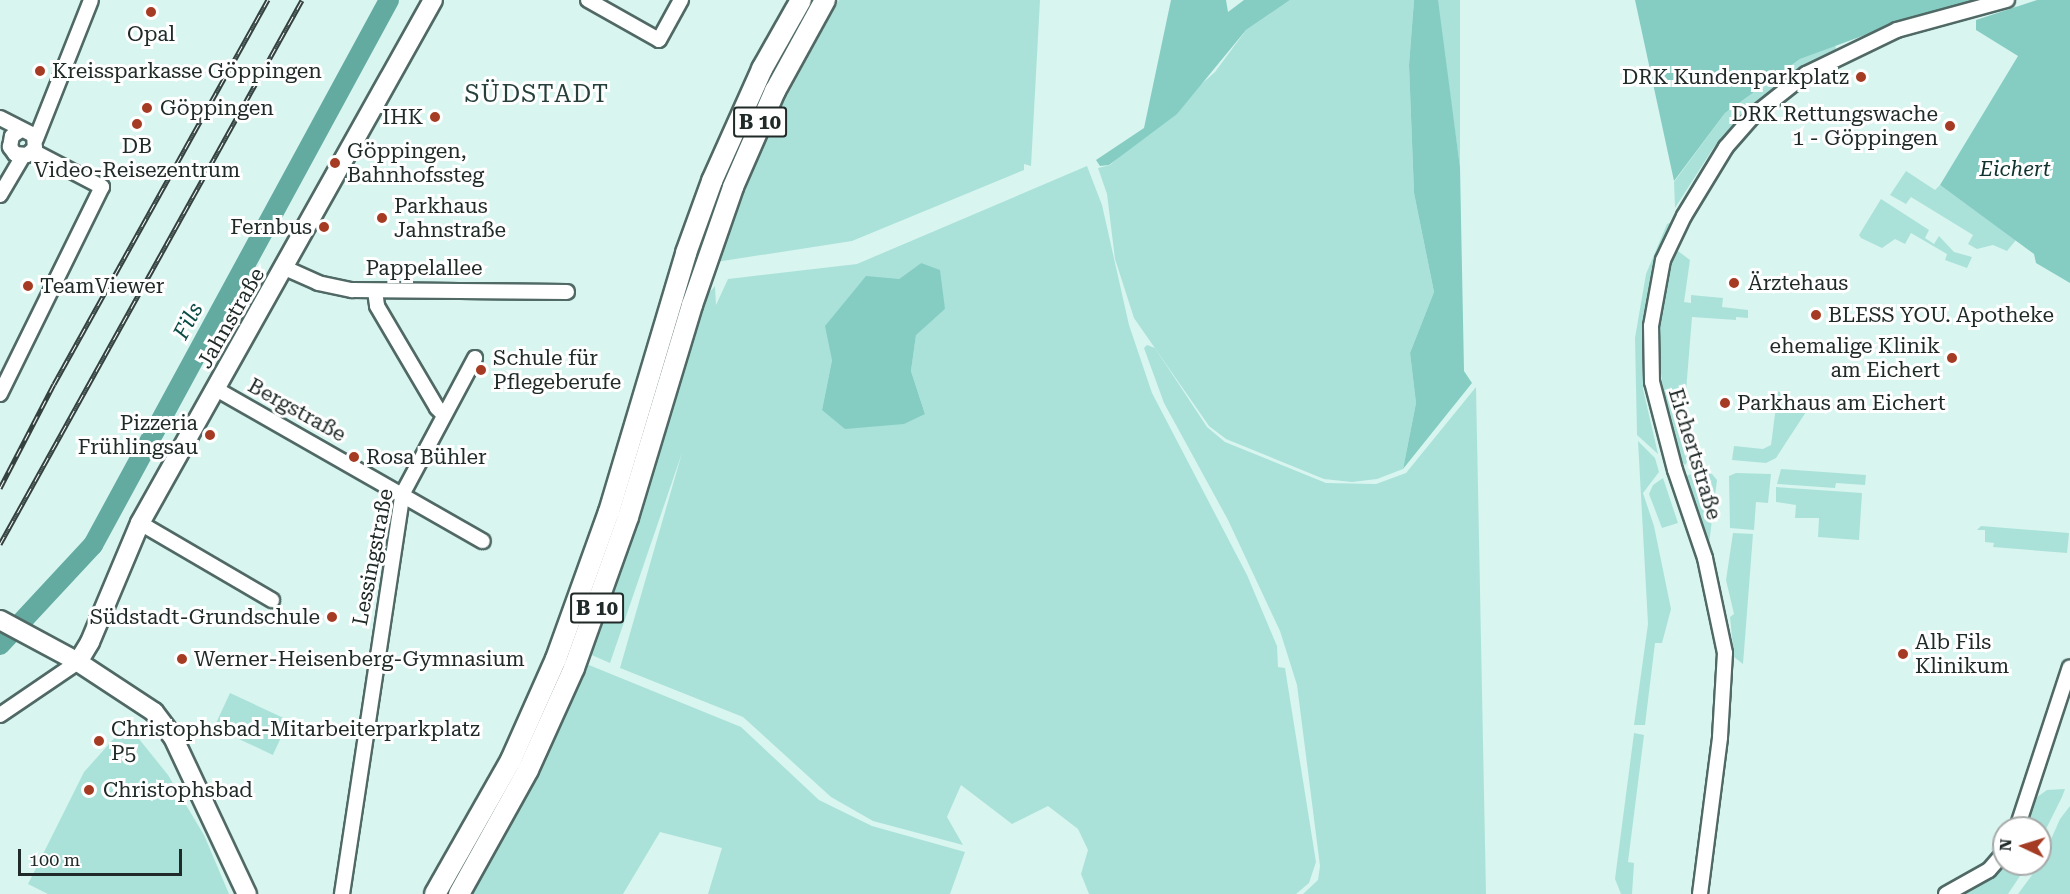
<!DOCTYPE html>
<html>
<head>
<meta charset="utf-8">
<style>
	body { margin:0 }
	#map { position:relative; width:2070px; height:894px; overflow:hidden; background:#d9f5f0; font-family:"Roboto Serif",serif }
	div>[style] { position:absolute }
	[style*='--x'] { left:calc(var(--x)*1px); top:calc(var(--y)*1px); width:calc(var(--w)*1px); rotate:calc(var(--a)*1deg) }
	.green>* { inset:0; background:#aae2da; transform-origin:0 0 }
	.forest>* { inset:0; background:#85cdc2 }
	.river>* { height:20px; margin:-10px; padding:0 10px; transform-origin:10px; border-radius:10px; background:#63aaa1 }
	.roads { filter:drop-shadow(2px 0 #506965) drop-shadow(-2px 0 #506965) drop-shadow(0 2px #506965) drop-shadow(0 -2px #506965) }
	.minor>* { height:14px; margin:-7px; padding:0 7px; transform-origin:7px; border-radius:7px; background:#fff }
	.major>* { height:18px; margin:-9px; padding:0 9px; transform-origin:9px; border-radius:9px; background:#fff }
	.highway>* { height:20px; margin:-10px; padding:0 10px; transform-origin:10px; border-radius:10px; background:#fff }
	.rail>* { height:5px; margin-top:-2.5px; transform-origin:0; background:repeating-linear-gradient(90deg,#fff 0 9px,#34413f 0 18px); box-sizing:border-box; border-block:2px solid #34413f }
	.dots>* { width:16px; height:16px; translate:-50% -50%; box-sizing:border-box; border:3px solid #fff; border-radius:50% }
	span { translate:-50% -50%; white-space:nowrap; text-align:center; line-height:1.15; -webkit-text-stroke:6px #fff; paint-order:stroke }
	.shield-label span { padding:2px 4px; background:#fff; border:2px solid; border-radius:4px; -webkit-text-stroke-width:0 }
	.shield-label { font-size:20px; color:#202b29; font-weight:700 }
	.poi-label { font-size:21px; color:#202b29 }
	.left { translate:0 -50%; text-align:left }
	.right { translate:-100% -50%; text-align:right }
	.park-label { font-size:21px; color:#10332f; font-style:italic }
	.street-label { font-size:21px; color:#202b29 }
	.water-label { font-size:22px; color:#0c4c46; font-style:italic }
	.quarter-label { font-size:24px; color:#28403c; letter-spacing:1.5px }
	.north { position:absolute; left:1992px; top:816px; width:60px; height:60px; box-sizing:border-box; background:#fff; border:2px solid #a6aaa9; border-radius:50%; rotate:274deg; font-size:16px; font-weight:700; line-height:24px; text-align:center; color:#202b29 }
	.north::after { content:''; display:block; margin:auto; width:21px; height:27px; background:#a43b22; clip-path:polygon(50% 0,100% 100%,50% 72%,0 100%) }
	.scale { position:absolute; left:18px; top:849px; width:164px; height:27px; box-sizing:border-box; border:3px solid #202b29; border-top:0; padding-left:8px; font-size:18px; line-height:21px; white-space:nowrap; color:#202b29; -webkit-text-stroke:4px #fff; paint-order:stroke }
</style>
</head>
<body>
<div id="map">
	<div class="green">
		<div style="clip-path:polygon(839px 0,1040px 0,1031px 166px,1024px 164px,1024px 170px,852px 241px,716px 262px,774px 120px)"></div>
		<div style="clip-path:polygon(1290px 0,1414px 0,1409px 65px,1414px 193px,1434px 292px,1410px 353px,1416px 403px,1403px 469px,1377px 479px,1352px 482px,1324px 479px,1226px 439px,1209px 426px,1134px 318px,1115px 259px,1107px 194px,1098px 168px,1110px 165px,1215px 72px,1246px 30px)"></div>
		<div style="clip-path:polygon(1438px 0,1460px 0,1460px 167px,1438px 8px)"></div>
		<div style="clip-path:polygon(1835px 45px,1836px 49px,1796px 70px,1738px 121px,1714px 147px,1675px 208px,1674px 182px,1725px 113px,1800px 59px)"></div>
		<div style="clip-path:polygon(evenodd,1087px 166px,1102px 205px,1129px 325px,1152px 393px,1247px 575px,1277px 646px,1278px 667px,1285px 668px,1316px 862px,1309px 883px,1296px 894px,1089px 894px,1081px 874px,1088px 850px,1078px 829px,1048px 806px,1012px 824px,961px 785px,947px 817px,963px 845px,873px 821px,831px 797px,743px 717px,620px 668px,682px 453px,610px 663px,587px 653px,638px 523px,702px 301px,715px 286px,716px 305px,728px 279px,857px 264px,1087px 166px,921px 263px,945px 309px,916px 334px,911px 371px,925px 414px,822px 410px,832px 360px,899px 279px,921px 263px)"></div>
		<div style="clip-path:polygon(1906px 171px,1935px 190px,1940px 185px,2016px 240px,2007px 251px,1993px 245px,1977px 249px,1968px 244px,1973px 235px,1911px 197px,1906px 204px,1890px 195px)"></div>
		<div style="clip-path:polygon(1881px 199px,1929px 230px,1925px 238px,1934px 244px,1939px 236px,1954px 252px,1972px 257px,1967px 268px,1945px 260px,1947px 254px,1911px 233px,1905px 244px,1895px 239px,1882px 248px,1861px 238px,1859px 235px)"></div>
		<div style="clip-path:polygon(1674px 221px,1657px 260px,1642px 323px,1643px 389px,1658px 454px,1637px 435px,1635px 338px,1646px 274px,1667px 224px)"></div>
		<div style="clip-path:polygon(1674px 248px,1690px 260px,1684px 302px,1691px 303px,1691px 295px,1723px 298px,1722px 307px,1748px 310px,1748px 318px,1736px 317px,1736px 320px,1692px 317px,1683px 428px,1691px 429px,1692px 456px,1685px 465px,1680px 461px,1665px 404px,1657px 343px,1666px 271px)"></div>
		<div style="clip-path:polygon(1147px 345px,1155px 348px,1207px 427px,1225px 442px,1326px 483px,1376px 484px,1406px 473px,1476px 387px,1486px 894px,1303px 894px,1318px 880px,1320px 866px,1297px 685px,1280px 631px,1228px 520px,1164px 403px,1144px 348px)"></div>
		<div style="clip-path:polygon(1778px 391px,1806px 412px,1785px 444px,1776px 458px,1766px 463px,1732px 460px,1734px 446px,1763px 449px,1771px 445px)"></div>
		<div style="clip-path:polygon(1638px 441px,1655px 458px,1659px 472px,1643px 493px,1654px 526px,1671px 609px,1662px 643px,1655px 643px,1645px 725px,1634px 725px,1648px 624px)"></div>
		<div style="clip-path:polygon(1781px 469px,1866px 475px,1865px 485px,1836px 483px,1835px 488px,1777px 484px)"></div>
		<div style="clip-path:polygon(1700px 471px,1712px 474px,1717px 480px,1709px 544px,1686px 476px)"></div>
		<div style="clip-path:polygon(1736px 473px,1771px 474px,1768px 503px,1756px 502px,1754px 530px,1730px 528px,1729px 476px)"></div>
		<div style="clip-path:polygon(1663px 478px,1678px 523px,1662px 528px,1649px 494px,1653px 485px)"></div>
		<div style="clip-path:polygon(1776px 487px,1862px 493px,1859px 540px,1818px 537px,1819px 518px,1795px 518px,1796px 505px,1776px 502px)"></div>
		<div style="clip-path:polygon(1981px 526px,2069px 533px,2067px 553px,1993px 547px,1994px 543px,1985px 542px,1985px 530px,1977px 530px)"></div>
		<div style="clip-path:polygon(1733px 533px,1753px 534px,1743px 664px,1734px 657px,1730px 617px,1734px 614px,1726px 580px)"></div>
		<div style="clip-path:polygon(584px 663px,741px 727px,819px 800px,872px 826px,965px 852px,950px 894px,708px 894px,722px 848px,660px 832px,623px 894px,470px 894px,539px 768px)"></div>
		<div style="left:230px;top:693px;width:65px;height:38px;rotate:25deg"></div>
		<div style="clip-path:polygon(127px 724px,168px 775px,204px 835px,229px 894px,48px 894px,28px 884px,84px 772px)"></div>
		<div style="clip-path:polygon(1634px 733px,1644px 735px,1628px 862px,1634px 863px,1632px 894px,1621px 894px,1615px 879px)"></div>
		<div style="clip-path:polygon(2065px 789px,2062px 797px,2040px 841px,2040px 828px,2025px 828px,2033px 800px,2047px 790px)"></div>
		<div style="clip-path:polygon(2070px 806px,2070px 894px,2018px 894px,2040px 864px,2060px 819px)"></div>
		<div style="clip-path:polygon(2005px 864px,2028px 864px,2008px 894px,1965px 894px)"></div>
	</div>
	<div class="forest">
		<div style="clip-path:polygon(1171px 0,1226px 0,1228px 12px,1244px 0,1290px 0,1246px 30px,1177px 114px,1109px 165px,1100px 166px,1096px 160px,1144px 128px)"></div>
		<div style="clip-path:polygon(1414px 0,1438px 0,1460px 167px,1464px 371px,1472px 383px,1403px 469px,1416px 403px,1410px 353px,1434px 292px,1414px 193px,1409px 65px)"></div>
		<div style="clip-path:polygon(1635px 0,1977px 0,1908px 19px,1800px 59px,1725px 113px,1674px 181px)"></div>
		<div style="clip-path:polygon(2037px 0,2070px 0,2070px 283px,2036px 263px,2034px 254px,1940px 185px,2018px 56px,1976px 30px,1976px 20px)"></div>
		<div style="clip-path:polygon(921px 263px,940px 270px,945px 309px,916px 335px,911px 371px,925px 414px,904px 424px,845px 429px,822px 410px,832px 360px,825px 326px,866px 276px,899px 279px)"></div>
	</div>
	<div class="river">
		<div style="--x:0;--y:645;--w:137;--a:-47.1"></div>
		<div style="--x:93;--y:545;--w:620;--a:-61.49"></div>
	</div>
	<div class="roads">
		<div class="minor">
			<div style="--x:588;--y:0;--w:81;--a:29.4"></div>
			<div style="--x:659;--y:40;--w:46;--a:-61.2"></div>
			<div style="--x:0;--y:118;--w:38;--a:27"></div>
			<div style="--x:34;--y:135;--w:13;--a:86"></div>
			<div style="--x:35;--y:148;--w:11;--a:139"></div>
			<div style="--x:27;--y:155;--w:12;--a:-175"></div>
			<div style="--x:15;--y:154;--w:9;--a:-126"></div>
			<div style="--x:10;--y:147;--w:11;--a:-80"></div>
			<div style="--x:12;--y:136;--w:11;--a:-34"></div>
			<div style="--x:36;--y:139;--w:149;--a:-68.4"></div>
			<div style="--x:0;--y:195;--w:45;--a:-59.5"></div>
			<div style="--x:285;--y:268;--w:36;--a:24"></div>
			<div style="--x:318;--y:283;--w:35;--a:12"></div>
			<div style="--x:352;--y:290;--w:215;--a:0.5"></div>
			<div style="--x:375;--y:291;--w:15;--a:82"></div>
			<div style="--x:377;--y:306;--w:118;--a:59.5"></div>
			<div style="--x:437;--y:408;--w:10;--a:45"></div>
			<div style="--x:216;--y:389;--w:307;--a:29.7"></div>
			<div style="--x:0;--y:394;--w:231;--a:-63.8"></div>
			<div style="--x:102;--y:187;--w:78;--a:-152.4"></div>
			<div style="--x:140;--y:523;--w:153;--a:30.3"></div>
			<div style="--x:0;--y:715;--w:94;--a:-34.2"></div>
			<div style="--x:2017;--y:828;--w:169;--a:-71.8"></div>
			<div style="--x:342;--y:894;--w:406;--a:-81.4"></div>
			<div style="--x:403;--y:493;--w:153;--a:-61.9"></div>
			<div style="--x:1700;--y:894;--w:158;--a:-82.7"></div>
			<div style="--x:1720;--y:737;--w:84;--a:-86.6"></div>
			<div style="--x:1725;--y:653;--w:97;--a:-101.9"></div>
			<div style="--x:1705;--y:558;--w:93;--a:-108.8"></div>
			<div style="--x:1675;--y:470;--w:91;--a:-104.6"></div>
			<div style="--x:1652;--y:382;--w:56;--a:-91"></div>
			<div style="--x:1651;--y:326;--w:67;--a:-79.7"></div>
			<div style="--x:1663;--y:260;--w:49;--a:-64.5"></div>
			<div style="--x:1684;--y:216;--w:81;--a:-58.7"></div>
			<div style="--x:1726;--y:147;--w:41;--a:-48.9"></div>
			<div style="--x:1753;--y:116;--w:68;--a:-38.4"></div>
			<div style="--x:1806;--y:74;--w:101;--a:-25.8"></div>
			<div style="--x:1897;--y:30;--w:114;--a:-15.3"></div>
			<div style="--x:1946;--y:894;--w:49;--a:-29.2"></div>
			<div style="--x:1989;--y:870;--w:23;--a:-49"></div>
		</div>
		<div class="major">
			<div style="--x:0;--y:620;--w:89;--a:28.3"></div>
			<div style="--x:78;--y:662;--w:91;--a:33.3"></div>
			<div style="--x:154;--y:712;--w:31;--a:53"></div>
			<div style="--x:173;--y:737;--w:174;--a:64.8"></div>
			<div style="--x:78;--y:662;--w:23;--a:-59"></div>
			<div style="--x:90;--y:642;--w:129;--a:-67.2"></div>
			<div style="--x:140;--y:523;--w:599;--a:-60.74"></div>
		</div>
		<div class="highway">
			<div style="--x:435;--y:894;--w:154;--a:-60.4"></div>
			<div style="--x:511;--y:760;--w:111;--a:-66"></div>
			<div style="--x:556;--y:659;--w:156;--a:-70.2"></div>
			<div style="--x:609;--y:512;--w:270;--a:-73.4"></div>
			<div style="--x:686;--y:253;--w:77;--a:-70.1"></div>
			<div style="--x:712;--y:181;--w:123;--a:-65.9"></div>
			<div style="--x:762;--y:69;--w:79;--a:-60.5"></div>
			<div style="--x:459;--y:894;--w:142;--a:-60.9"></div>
			<div style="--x:528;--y:770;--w:112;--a:-65.7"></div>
			<div style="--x:574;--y:668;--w:160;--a:-70.3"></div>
			<div style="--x:628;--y:517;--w:221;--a:-73.2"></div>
			<div style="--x:692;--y:305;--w:125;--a:-70.8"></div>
			<div style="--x:733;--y:187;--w:105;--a:-66.4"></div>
			<div style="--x:775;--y:91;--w:104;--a:-61.2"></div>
		</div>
	</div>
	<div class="rail">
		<div style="--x:0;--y:488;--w:117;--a:-62.6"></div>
		<div style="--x:54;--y:384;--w:440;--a:-60.9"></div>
		<div style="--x:0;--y:544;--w:622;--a:-60.96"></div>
	</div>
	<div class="dots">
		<div style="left:151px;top:12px;background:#a43b22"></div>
		<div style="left:40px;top:71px;background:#a43b22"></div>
		<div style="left:1861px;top:77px;background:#a43b22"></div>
		<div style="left:147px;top:108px;background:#a43b22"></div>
		<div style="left:435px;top:117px;background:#a43b22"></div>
		<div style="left:137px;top:124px;background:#a43b22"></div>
		<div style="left:1950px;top:126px;background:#a43b22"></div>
		<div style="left:335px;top:163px;background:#a43b22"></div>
		<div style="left:382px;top:218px;background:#a43b22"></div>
		<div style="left:324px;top:227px;background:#a43b22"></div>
		<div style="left:1734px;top:283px;background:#a43b22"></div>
		<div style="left:28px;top:286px;background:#a43b22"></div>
		<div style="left:1816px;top:315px;background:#a43b22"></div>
		<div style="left:1952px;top:358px;background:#a43b22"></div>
		<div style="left:481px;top:370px;background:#a43b22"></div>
		<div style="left:1725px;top:403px;background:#a43b22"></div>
		<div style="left:210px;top:435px;background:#a43b22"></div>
		<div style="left:354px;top:457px;background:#a43b22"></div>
		<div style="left:332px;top:617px;background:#a43b22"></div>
		<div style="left:1903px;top:654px;background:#a43b22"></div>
		<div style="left:182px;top:659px;background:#a43b22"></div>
		<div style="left:99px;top:741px;background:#a43b22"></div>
		<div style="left:89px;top:790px;background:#a43b22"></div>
	</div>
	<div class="shield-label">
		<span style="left:760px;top:122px">B 10</span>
		<span style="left:597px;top:608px">B 10</span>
	</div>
	<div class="poi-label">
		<span style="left:151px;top:34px">Opal</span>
		<span class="left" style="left:52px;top:71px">Kreissparkasse Göppingen</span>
		<span class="right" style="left:1849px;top:77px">DRK Kundenparkplatz</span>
		<span class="left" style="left:160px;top:108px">Göppingen</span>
		<span class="right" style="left:1938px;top:126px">DRK Rettungswache<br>1 - Göppingen</span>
		<span class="right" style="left:423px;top:117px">IHK</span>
		<span style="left:137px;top:158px">DB<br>Video-Reisezentrum</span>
		<span class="left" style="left:347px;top:163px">Göppingen,<br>Bahnhofssteg</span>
		<span class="left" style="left:394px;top:218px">Parkhaus<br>Jahnstraße</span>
		<span class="right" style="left:312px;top:227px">Fernbus</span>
		<span class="left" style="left:1748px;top:283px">Ärztehaus</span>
		<span class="left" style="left:40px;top:286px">TeamViewer</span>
		<span class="left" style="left:1828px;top:315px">BLESS YOU. Apotheke</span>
		<span class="right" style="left:1940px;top:358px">ehemalige Klinik<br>am Eichert</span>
		<span class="left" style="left:493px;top:370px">Schule für<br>Pflegeberufe</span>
		<span class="left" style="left:1737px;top:403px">Parkhaus am Eichert</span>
		<span class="right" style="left:198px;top:435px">Pizzeria<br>Frühlingsau</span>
		<span class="left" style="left:366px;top:457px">Rosa Bühler</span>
		<span class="right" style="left:320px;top:617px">Südstadt-Grundschule</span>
		<span class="left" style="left:1915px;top:654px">Alb Fils<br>Klinikum</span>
		<span class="left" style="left:194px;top:659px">Werner-Heisenberg-Gymnasium</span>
		<span class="left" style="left:111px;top:741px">Christophsbad-Mitarbeiterparkplatz<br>P5</span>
		<span class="left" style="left:103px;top:790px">Christophsbad</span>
	</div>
	<div class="park-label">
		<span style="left:2015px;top:169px">Eichert</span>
	</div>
	<div class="street-label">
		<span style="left:424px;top:268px">Pappelallee</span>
		<span style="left:231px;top:318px;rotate:-60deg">Jahnstraße</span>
		<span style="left:297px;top:410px;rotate:29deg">Bergstraße</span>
		<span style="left:1695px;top:454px;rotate:73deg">Eichertstraße</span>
		<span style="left:373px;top:557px;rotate:-79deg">Lessingstraße</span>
	</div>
	<div class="water-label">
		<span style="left:188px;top:321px;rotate:-62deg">Fils</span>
	</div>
	<div class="quarter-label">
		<span style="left:537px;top:95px">SÜDSTADT</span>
	</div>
	<div class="north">N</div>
	<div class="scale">100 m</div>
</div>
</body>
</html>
